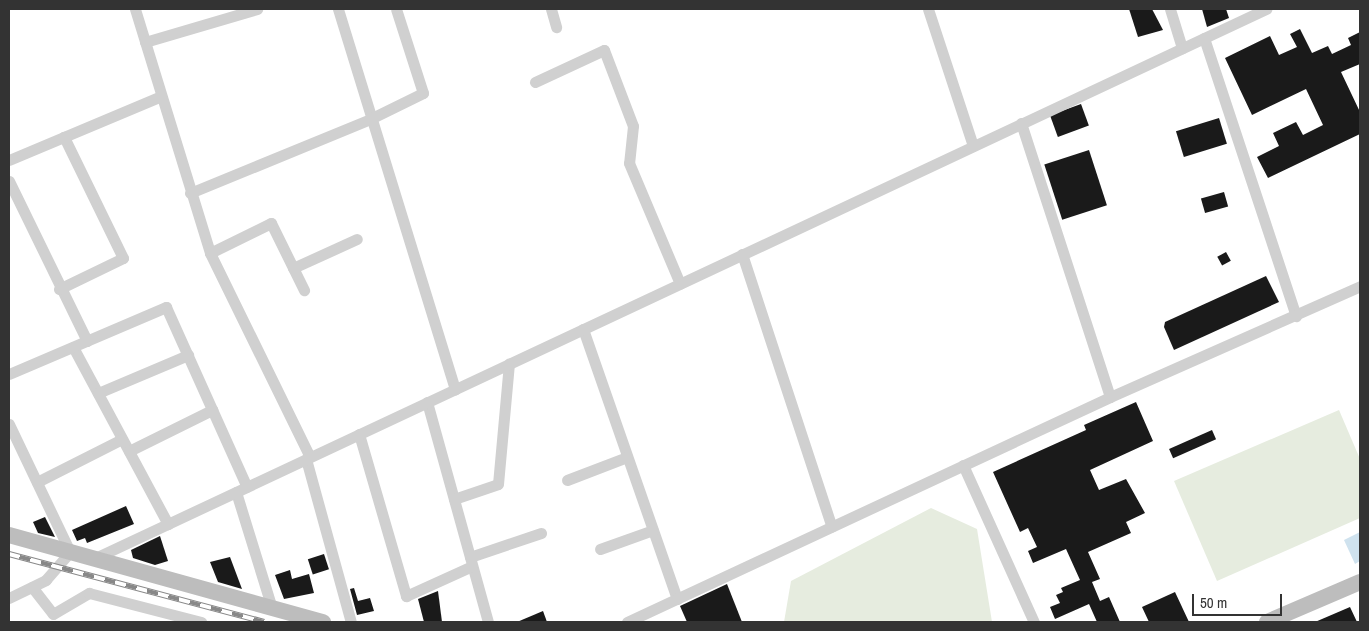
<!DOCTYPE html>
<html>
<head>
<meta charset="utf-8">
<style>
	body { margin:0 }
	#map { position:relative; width:1369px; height:631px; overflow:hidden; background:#fff; font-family:"Archivo Narrow",sans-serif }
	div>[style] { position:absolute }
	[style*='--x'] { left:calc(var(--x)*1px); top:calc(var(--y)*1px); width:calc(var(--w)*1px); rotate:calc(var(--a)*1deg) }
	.green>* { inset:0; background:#e6ecdf }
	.water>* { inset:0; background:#cfe2ee }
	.building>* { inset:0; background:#1a1a1a; transform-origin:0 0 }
	.street>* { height:11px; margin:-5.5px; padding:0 5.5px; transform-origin:5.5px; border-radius:5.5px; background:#d0d0d0 }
	.secondary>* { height:16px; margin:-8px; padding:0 8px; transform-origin:8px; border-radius:8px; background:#bdbdbd }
	.rail>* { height:5.5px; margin-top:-2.75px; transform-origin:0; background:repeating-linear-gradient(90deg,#fff 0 11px,#888 0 22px); box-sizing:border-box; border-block:1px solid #888 }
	span { translate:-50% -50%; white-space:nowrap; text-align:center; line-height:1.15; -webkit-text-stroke:5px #fff; paint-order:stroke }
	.frame { position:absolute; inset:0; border:10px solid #333; pointer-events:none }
	.scale { position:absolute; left:1192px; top:594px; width:90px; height:22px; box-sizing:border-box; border:2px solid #333; border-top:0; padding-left:6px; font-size:15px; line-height:18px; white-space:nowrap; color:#333; -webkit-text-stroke:4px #fff; paint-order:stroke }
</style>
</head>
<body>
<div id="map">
	<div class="green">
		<div style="clip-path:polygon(1339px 410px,1360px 459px,1360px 518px,1217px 581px,1174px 481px)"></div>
		<div style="clip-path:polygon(931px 508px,977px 529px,992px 622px,784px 622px,791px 581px)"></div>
	</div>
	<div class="water">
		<div style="clip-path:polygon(1360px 532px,1360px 561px,1355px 564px,1344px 540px)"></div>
	</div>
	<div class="building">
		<div style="clip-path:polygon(1129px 9px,1152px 9px,1163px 30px,1138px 37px)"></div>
		<div style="clip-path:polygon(1202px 9px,1226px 9px,1229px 18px,1207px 27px)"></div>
		<div style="clip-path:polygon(1300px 29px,1312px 53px,1328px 46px,1332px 54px,1351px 45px,1348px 38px,1360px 32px,1360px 64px,1341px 72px,1360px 112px,1360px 134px,1268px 178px,1257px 157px,1279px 146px,1273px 133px,1296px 122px,1303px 135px,1323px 125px,1306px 89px,1252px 115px,1225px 58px,1270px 36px,1279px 55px,1297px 47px,1290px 34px)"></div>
		<div style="left:1081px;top:104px;width:23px;height:33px;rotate:70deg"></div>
		<div style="left:1219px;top:118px;width:27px;height:45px;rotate:73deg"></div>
		<div style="left:1089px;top:150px;width:58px;height:47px;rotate:72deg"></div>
		<div style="left:1224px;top:192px;width:15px;height:24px;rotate:74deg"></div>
		<div style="left:1226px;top:252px;width:10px;height:10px;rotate:61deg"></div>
		<div style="clip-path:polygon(1266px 276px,1279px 302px,1174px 350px,1164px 327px,1165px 322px)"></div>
		<div style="clip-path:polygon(1136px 402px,1153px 441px,1090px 470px,1099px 490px,1126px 479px,1145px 513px,1126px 522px,1131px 533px,1088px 552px,1100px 579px,1092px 582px,1100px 601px,1109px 597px,1120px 622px,1097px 622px,1089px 604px,1055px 619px,1050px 607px,1060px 603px,1056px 595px,1063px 592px,1061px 588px,1080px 580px,1066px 549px,1033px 563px,1028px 551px,1037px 547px,1028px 528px,1020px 532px,993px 472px,1086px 430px,1084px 425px)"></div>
		<div style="left:1212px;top:430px;width:10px;height:47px;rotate:66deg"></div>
		<div style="clip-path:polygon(126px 506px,134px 524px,87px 543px,85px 538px,77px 541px,72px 530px)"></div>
		<div style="clip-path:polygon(45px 517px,55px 537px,38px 533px,33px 522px)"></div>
		<div style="clip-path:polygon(160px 536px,168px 561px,155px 565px,133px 558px,131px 550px)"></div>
		<div style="left:324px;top:554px;width:16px;height:17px;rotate:72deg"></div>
		<div style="clip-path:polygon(230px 557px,242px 589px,218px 582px,210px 562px)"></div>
		<div style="clip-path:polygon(290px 570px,292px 579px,309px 574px,314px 593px,284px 599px,275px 575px)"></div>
		<div style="clip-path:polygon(727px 584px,742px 622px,687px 622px,680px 606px)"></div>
		<div style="clip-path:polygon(354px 588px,358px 601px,370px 598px,374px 611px,357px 615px,350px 589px)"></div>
		<div style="clip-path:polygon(438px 591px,442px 622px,424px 622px,418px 599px)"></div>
		<div style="clip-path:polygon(1175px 592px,1189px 622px,1149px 622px,1142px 607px)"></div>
		<div style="clip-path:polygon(1350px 607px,1357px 622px,1315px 622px)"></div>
		<div style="clip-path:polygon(543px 611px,547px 622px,517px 622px)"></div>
	</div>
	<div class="street">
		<div style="--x:135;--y:9;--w:255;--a:72.9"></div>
		<div style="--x:210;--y:253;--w:227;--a:63.9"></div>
		<div style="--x:338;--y:9;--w:398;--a:72.9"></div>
		<div style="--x:551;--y:9;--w:19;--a:74"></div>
		<div style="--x:928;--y:9;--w:144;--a:71.8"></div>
		<div style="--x:1170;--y:9;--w:41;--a:72.9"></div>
		<div style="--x:1204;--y:38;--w:293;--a:71.7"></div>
		<div style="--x:145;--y:42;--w:117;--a:-16.4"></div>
		<div style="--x:535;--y:82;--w:76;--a:-24.9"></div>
		<div style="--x:604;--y:50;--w:81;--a:69.1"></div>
		<div style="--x:633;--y:126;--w:37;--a:96"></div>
		<div style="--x:629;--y:163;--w:131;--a:67.1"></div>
		<div style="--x:1021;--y:123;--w:288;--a:72"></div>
		<div style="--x:9;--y:160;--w:165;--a:-22.8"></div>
		<div style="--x:9;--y:181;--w:178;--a:64"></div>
		<div style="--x:190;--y:193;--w:195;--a:-22.3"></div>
		<div style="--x:370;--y:119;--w:59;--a:-26.1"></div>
		<div style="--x:423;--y:93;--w:88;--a:-107.8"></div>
		<div style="--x:210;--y:253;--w:68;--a:-26.2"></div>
		<div style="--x:271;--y:223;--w:75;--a:63.8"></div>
		<div style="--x:742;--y:254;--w:287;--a:71.8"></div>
		<div style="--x:293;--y:268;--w:70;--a:-24.4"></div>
		<div style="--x:59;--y:289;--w:71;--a:-25.8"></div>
		<div style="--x:123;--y:258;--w:135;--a:-116"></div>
		<div style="--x:583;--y:329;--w:286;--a:70.8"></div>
		<div style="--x:73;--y:347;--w:201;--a:61.8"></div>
		<div style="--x:9;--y:374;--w:171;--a:-23.1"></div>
		<div style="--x:166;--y:307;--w:197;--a:65.8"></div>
		<div style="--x:98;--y:393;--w:98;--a:-22.9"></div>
		<div style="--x:427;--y:402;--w:228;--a:74.5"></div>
		<div style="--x:9;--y:424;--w:142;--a:64.5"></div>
		<div style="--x:70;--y:552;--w:37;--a:131"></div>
		<div style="--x:46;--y:580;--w:41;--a:154.1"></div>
		<div style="--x:359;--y:434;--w:169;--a:73.8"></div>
		<div style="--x:406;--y:596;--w:72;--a:-24.4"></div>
		<div style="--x:129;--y:451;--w:93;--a:-26.3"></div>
		<div style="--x:306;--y:459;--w:169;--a:74.6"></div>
		<div style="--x:963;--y:465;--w:172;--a:65.7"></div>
		<div style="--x:567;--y:480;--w:64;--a:-21"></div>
		<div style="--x:37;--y:482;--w:95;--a:-26.8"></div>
		<div style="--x:236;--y:492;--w:121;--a:72.8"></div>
		<div style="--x:454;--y:499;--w:46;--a:-18.8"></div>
		<div style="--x:498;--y:484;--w:121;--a:-84.8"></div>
		<div style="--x:600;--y:549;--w:56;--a:-19.7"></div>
		<div style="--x:470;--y:557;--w:75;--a:-18.7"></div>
		<div style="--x:93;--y:559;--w:1296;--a:-25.12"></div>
		<div style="--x:32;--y:587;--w:34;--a:52"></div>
		<div style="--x:53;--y:614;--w:42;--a:-30.3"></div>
		<div style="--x:89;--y:593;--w:116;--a:14.5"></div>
		<div style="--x:627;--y:622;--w:533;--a:-24.98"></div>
		<div style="--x:1110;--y:397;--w:274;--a:-23.9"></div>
	</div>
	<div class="secondary">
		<div style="--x:9;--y:535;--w:326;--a:15.5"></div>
		<div style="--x:1267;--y:622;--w:101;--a:-23.3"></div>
	</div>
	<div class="rail">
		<div style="--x:9;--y:554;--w:264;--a:14.9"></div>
	</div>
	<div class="frame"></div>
	<div class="scale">50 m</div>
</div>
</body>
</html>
